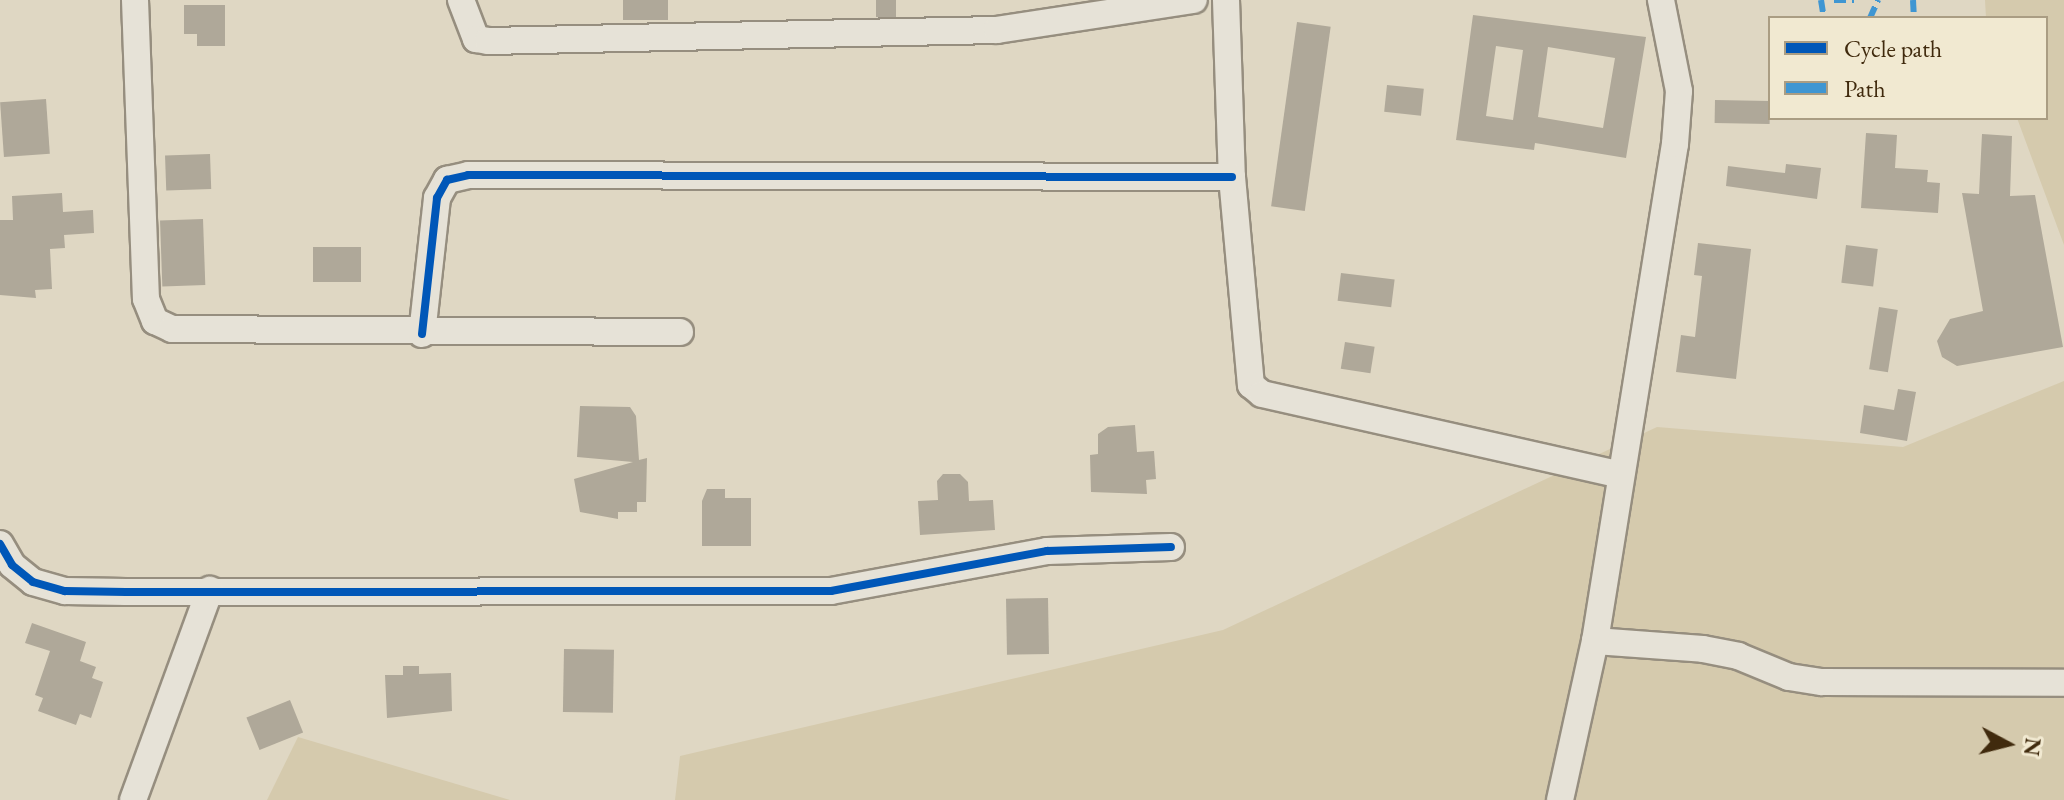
<!DOCTYPE html>
<html>
<head>
<meta charset="utf-8">
<style>
	body { margin:0 }
	#map { position:relative; width:2064px; height:800px; overflow:hidden; background:#dfd7c3; font-family:"EB Garamond",serif }
	div>[style] { position:absolute }
	[style*='--x'] { left:calc(var(--x)*1px); top:calc(var(--y)*1px); width:calc(var(--w)*1px); rotate:calc(var(--a)*1deg) }
	.green>* { inset:0; background:#d5caad }
	.building>* { inset:0; background:#afa899; transform-origin:0 0 }
	.roads { filter:drop-shadow(2px 0 #968e7f) drop-shadow(-2px 0 #968e7f) drop-shadow(0 2px #968e7f) drop-shadow(0 -2px #968e7f) }
	.minor>* { height:26px; margin:-13px; padding:0 13px; transform-origin:13px; border-radius:13px; background:#e6e2d7 }
	.quiet>* { height:6px; margin-top:-3px; transform-origin:0; background:repeating-linear-gradient(90deg,#3f96d2 0 12px,transparent 0 18px) }
	.cycleway>* { height:8px; margin:-4px; padding:0 4px; transform-origin:4px; border-radius:4px; background:#0057b8 }
	span { translate:-50% -50%; white-space:nowrap; text-align:center; line-height:1.15; -webkit-text-stroke:6px #f1e9d1; paint-order:stroke }
	.legend { position:absolute; left:1768px; top:16px; width:280px; height:104px; box-sizing:border-box; background:#f1e9d1; border:2px solid #aa9d83; margin:0; padding:10px 14px; list-style:none; font-size:24px; color:#402a0d }
	.legend li { display:flex; align-items:center; gap:16px; height:40px }
	.legend b { width:40px; border:2px solid #aa9d83 }
	.north { position:absolute; left:1968px; top:704px; width:80px; height:80px; -webkit-text-stroke:6px #f1e9d1; paint-order:stroke; rotate:97deg; font-size:22px; font-weight:700; line-height:32px; text-align:center; color:#402a0d }
	.north::after { content:''; display:block; margin:auto; width:28px; height:36px; background:#402a0d; clip-path:polygon(50% 0,100% 100%,50% 72%,0 100%) }
</style>
</head>
<body>
<div id="map">
	<div class="green">
		<div style="clip-path:polygon(1985px 0,2064px 0,2064px 245px,2017px 118px,2046px 118px,2046px 18px,1986px 18px)"></div>
		<div style="clip-path:polygon(2064px 381px,2064px 800px,675px 800px,680px 756px,1223px 630px,1657px 427px,1903px 447px)"></div>
		<div style="clip-path:polygon(298px 737px,510px 800px,267px 800px)"></div>
	</div>
	<div class="building">
		<div style="left:623px;top:0;width:45px;height:20px"></div>
		<div style="left:876px;top:0;width:20px;height:17px"></div>
		<div style="clip-path:polygon(184px 5px,225px 5px,225px 46px,197px 46px,197px 34px,184px 34px)"></div>
		<div style="clip-path:polygon(evenodd,1473px 15px,1646px 37px,1626px 158px,1535px 143px,1534px 150px,1456px 140px,1473px 15px,1496px 46px,1523px 50px,1513px 120px,1486px 116px,1496px 46px,1473px 15px,1548px 47px,1615px 58px,1603px 128px,1538px 117px,1548px 47px)"></div>
		<div style="left:1297px;top:22px;width:34px;height:186px;rotate:8deg"></div>
		<div style="left:1387px;top:85px;width:37px;height:27px;rotate:6deg"></div>
		<div style="left:46px;top:99px;width:55px;height:46px;rotate:86deg"></div>
		<div style="left:1715px;top:100px;width:55px;height:23px;rotate:1deg"></div>
		<div style="clip-path:polygon(1866px 133px,1897px 135px,1895px 168px,1928px 170px,1927px 182px,1940px 183px,1938px 213px,1861px 208px)"></div>
		<div style="clip-path:polygon(1982px 134px,2012px 136px,2010px 196px,2035px 195px,2063px 347px,1957px 366px,1942px 357px,1937px 341px,1950px 319px,1983px 311px,1962px 193px,1979px 194px)"></div>
		<div style="left:210px;top:154px;width:35px;height:45px;rotate:88deg"></div>
		<div style="clip-path:polygon(1786px 164px,1821px 168px,1817px 199px,1726px 186px,1728px 166px,1785px 173px)"></div>
		<div style="clip-path:polygon(62px 193px,63px 212px,93px 210px,94px 233px,64px 235px,65px 248px,50px 249px,52px 289px,35px 290px,36px 298px,0 295px,0 220px,13px 220px,12px 196px)"></div>
		<div style="left:203px;top:219px;width:66px;height:43px;rotate:88deg"></div>
		<div style="clip-path:polygon(1698px 243px,1751px 249px,1736px 379px,1676px 372px,1681px 335px,1695px 337px,1702px 276px,1694px 275px)"></div>
		<div style="left:1846px;top:245px;width:32px;height:38px;rotate:7deg"></div>
		<div style="left:361px;top:247px;width:35px;height:48px;rotate:90deg"></div>
		<div style="left:1341px;top:273px;width:54px;height:28px;rotate:7deg"></div>
		<div style="left:1879px;top:307px;width:19px;height:63px;rotate:9deg"></div>
		<div style="left:1345px;top:342px;width:30px;height:27px;rotate:9deg"></div>
		<div style="clip-path:polygon(1898px 389px,1916px 392px,1907px 441px,1860px 433px,1864px 405px,1894px 410px)"></div>
		<div style="clip-path:polygon(580px 406px,630px 407px,636px 416px,639px 460px,647px 458px,646px 502px,637px 502px,637px 512px,618px 512px,618px 519px,580px 512px,574px 479px,633px 462px,577px 457px)"></div>
		<div style="clip-path:polygon(1135px 425px,1137px 452px,1154px 451px,1156px 479px,1146px 480px,1147px 494px,1091px 492px,1090px 455px,1098px 454px,1098px 434px,1108px 427px)"></div>
		<div style="clip-path:polygon(943px 474px,960px 474px,968px 482px,969px 501px,993px 500px,995px 530px,920px 535px,918px 501px,938px 500px,937px 481px)"></div>
		<div style="clip-path:polygon(707px 489px,725px 489px,725px 498px,751px 498px,751px 546px,702px 546px,702px 501px)"></div>
		<div style="left:1048px;top:598px;width:56px;height:42px;rotate:89deg"></div>
		<div style="clip-path:polygon(32px 623px,86px 642px,80px 661px,96px 667px,92px 678px,103px 682px,91px 718px,80px 714px,76px 725px,38px 711px,43px 698px,35px 695px,50px 651px,25px 643px)"></div>
		<div style="left:564px;top:649px;width:50px;height:63px;rotate:1deg"></div>
		<div style="clip-path:polygon(403px 666px,419px 666px,419px 674px,451px 673px,452px 711px,387px 718px,385px 675px,403px 675px)"></div>
		<div style="left:290px;top:700px;width:35px;height:47px;rotate:68deg"></div>
	</div>
	<div class="roads">
		<div class="minor">
			<div style="--x:135;--y:0;--w:299;--a:87.9"></div>
			<div style="--x:146;--y:299;--w:24;--a:68"></div>
			<div style="--x:155;--y:321;--w:19;--a:25"></div>
			<div style="--x:172;--y:329;--w:508;--a:0.34"></div>
			<div style="--x:461;--y:0;--w:42;--a:69"></div>
			<div style="--x:476;--y:39;--w:12;--a:9"></div>
			<div style="--x:488;--y:41;--w:509;--a:-1.24"></div>
			<div style="--x:997;--y:30;--w:199;--a:-8.7"></div>
			<div style="--x:1226;--y:0;--w:177;--a:88.1"></div>
			<div style="--x:1232;--y:177;--w:209;--a:84.8"></div>
			<div style="--x:1251;--y:385;--w:14;--a:39"></div>
			<div style="--x:1262;--y:394;--w:368;--a:12.7"></div>
			<div style="--x:422;--y:334;--w:137;--a:-83.7"></div>
			<div style="--x:437;--y:198;--w:21;--a:-61"></div>
			<div style="--x:447;--y:180;--w:22;--a:-13"></div>
			<div style="--x:468;--y:175;--w:764;--a:0.15"></div>
			<div style="--x:0;--y:544;--w:24;--a:60"></div>
			<div style="--x:12;--y:565;--w:27;--a:39"></div>
			<div style="--x:33;--y:582;--w:33;--a:16"></div>
			<div style="--x:65;--y:591;--w:61;--a:0.9"></div>
			<div style="--x:126;--y:592;--w:705;--a:-0.08"></div>
			<div style="--x:831;--y:591;--w:220;--a:-10.5"></div>
			<div style="--x:1047;--y:551;--w:124;--a:-1.8"></div>
			<div style="--x:1595;--y:641;--w:108;--a:4.2"></div>
			<div style="--x:1703;--y:649;--w:36;--a:11"></div>
			<div style="--x:1738;--y:656;--w:55;--a:22.4"></div>
			<div style="--x:1789;--y:677;--w:33;--a:9"></div>
			<div style="--x:1822;--y:682;--w:242;--a:0.2"></div>
			<div style="--x:133;--y:800;--w:224;--a:-69.9"></div>
			<div style="--x:1560;--y:800;--w:163;--a:-77.6"></div>
			<div style="--x:1595;--y:641;--w:503;--a:-80.86"></div>
			<div style="--x:1675;--y:144;--w:53;--a:-85.7"></div>
			<div style="--x:1679;--y:91;--w:93;--a:-101.2"></div>
		</div>
	</div>
	<div class="quiet">
		<div style="--x:1821;--y:0;--w:18;--a:81"></div>
		<div style="--x:1834;--y:0;--w:20;--a:0"></div>
		<div style="--x:1913;--y:0;--w:18;--a:87"></div>
		<div style="--x:1870;--y:18;--w:20;--a:-66"></div>
	</div>
	<div class="cycleway">
		<div style="--x:422;--y:334;--w:137;--a:-83.7"></div>
		<div style="--x:437;--y:198;--w:21;--a:-61"></div>
		<div style="--x:447;--y:180;--w:22;--a:-13"></div>
		<div style="--x:468;--y:175;--w:764;--a:0.15"></div>
		<div style="--x:0;--y:544;--w:24;--a:60"></div>
		<div style="--x:12;--y:565;--w:27;--a:39"></div>
		<div style="--x:33;--y:582;--w:33;--a:16"></div>
		<div style="--x:65;--y:591;--w:61;--a:0.9"></div>
		<div style="--x:126;--y:592;--w:705;--a:-0.08"></div>
		<div style="--x:831;--y:591;--w:220;--a:-10.5"></div>
		<div style="--x:1047;--y:551;--w:124;--a:-1.8"></div>
	</div>
	<ul class="legend">
	<li><b style="height:10px;background:#0057b8"></b>Cycle path</li>
	<li><b style="height:10px;background:#3f96d2"></b>Path</li>
	</ul>
	<div class="north">N</div>
</div>
</body>
</html>
